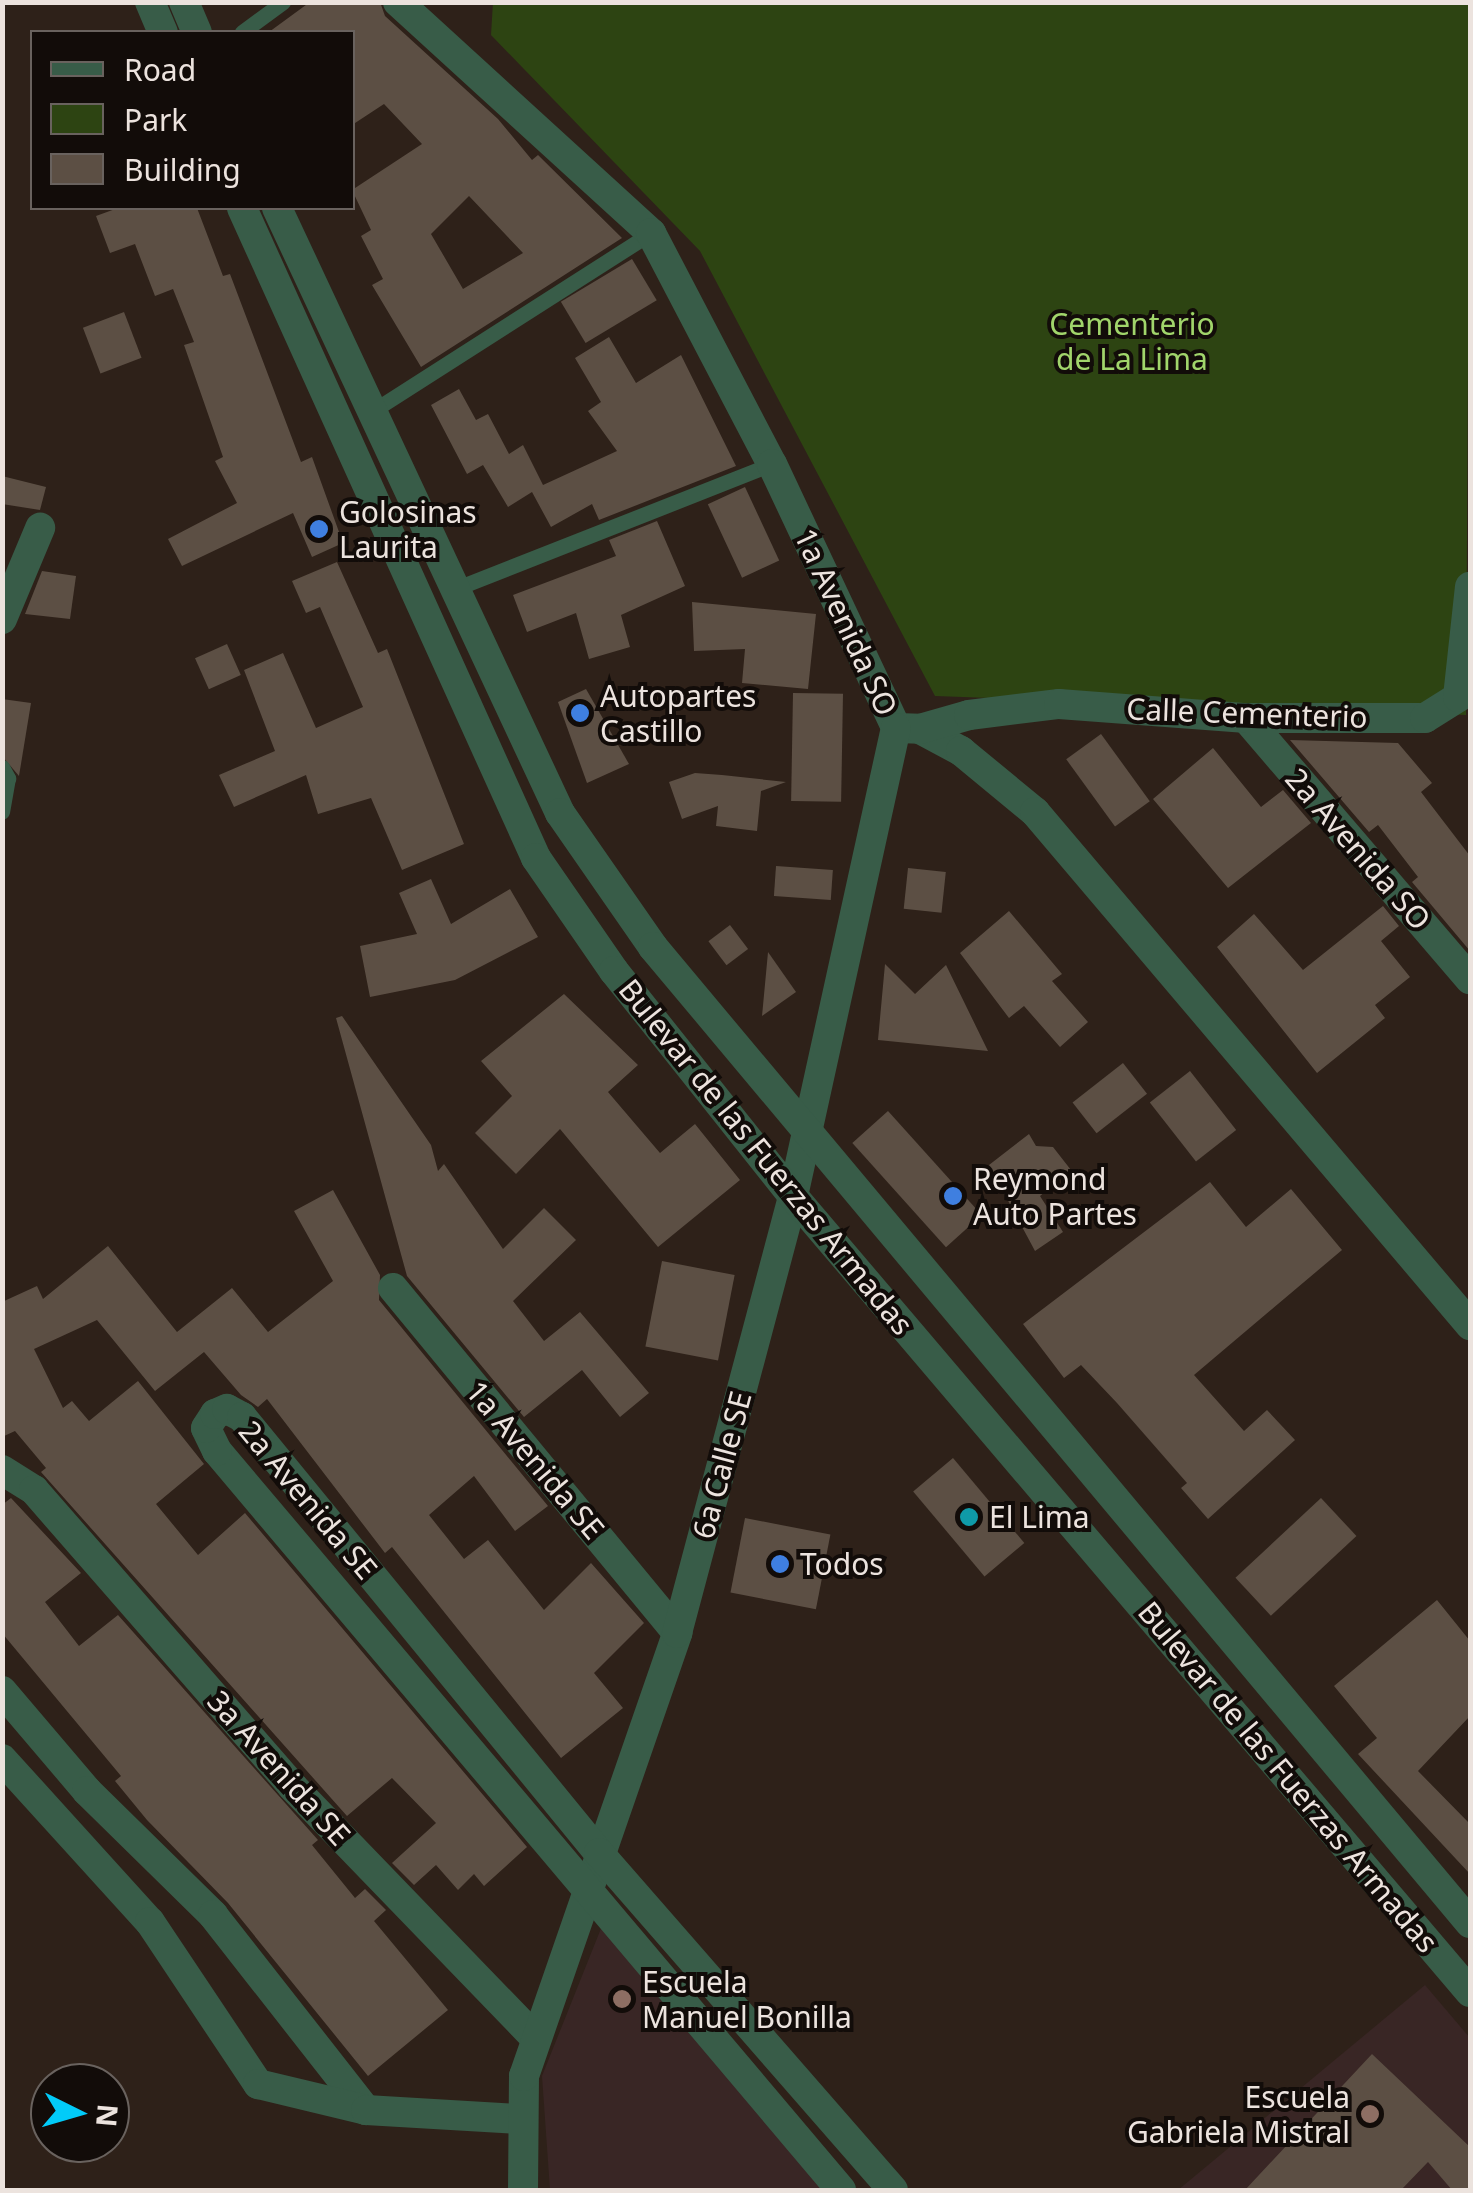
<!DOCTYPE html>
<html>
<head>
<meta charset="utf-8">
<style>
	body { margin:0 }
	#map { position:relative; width:1473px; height:2193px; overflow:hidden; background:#2e2119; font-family:"Noto Sans",sans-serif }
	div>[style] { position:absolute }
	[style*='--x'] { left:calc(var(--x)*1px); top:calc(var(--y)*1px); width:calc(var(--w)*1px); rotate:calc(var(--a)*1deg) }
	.education>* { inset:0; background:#392625 }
	.green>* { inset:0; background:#2d4412 }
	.building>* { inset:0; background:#5c4f44; transform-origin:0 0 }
	.service>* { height:15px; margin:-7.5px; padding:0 7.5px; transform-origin:7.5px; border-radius:7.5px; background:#385c48 }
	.minor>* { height:30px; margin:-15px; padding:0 15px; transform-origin:15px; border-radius:15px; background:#385c48 }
	.tertiary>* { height:30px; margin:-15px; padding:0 15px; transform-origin:15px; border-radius:15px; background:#385c48 }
	.dots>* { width:28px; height:28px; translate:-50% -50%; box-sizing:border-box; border:5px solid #120c09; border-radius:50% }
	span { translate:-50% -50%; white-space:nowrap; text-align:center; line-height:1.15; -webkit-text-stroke:8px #120c09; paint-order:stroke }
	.park-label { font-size:30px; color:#a1d56b }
	.poi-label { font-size:30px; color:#ece3de }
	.left { translate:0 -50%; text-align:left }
	.right { translate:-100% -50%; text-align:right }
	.street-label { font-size:30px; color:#ece3de }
	.frame { position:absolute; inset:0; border:5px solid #ece3de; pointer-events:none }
	.legend { position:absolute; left:30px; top:30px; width:325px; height:180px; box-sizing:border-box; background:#120c09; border:2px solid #69625e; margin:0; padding:12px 18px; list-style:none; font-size:30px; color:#ece3de }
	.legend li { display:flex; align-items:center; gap:20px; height:50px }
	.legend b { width:50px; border:2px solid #69625e }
	.north { position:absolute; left:30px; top:2063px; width:100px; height:100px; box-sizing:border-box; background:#120c09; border:2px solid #69625e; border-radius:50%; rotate:95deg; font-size:28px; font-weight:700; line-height:40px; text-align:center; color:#ece3de }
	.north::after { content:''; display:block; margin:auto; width:35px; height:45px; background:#02cbf9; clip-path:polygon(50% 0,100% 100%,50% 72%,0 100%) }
</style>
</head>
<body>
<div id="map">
	<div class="education">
		<div style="clip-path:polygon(604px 1921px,838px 2190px,550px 2190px,542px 2076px)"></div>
		<div style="clip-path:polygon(1425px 1985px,1470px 2038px,1470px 2190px,1178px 2190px)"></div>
	</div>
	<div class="green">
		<div style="clip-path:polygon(493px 2px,1470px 3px,1466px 715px,935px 696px,700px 251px,491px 35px)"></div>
	</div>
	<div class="building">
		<div style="clip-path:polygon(evenodd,310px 2px,380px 2px,385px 16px,498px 119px,532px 160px,538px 155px,622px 238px,421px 367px,372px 285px,383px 279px,361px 236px,371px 230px,352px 190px,422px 144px,384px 104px,352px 125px,352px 32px,269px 32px,310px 2px,469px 196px,523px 253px,463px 289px,431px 234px,469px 196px)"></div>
		<div style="clip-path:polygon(118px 208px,197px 208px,223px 276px,230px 274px,301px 462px,312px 457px,343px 543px,312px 557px,293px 513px,182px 566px,168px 539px,237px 503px,215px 461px,223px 457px,184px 345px,194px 342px,173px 289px,155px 296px,135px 244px,110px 253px,96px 216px)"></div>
		<div style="left:632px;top:259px;width:48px;height:83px;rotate:59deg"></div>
		<div style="left:124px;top:312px;width:49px;height:44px;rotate:69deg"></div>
		<div style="clip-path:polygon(609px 337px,636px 383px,681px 355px,736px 466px,599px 520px,592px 504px,551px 527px,532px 492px,508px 507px,483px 465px,467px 474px,431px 405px,459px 389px,476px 420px,488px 414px,509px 454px,523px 445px,543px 485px,617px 451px,588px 411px,601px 402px,575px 358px)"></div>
		<div style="clip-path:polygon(2px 476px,46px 487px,40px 510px,2px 504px)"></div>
		<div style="left:745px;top:487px;width:81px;height:41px;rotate:65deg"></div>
		<div style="clip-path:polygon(657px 521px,685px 586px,621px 615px,630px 647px,589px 659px,576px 613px,527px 632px,513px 595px,616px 556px,609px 540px)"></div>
		<div style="clip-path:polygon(337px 562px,378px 653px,387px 649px,464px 844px,402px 870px,371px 798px,318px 814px,306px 775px,234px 807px,219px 775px,275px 751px,244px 670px,283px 653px,316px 728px,363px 707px,320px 607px,306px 613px,292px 581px)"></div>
		<div style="clip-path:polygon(42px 571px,76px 576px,70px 619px,25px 614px)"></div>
		<div style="clip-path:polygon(692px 602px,816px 614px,808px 689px,742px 683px,745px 649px,694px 651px)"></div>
		<div style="left:227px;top:644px;width:34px;height:35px;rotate:66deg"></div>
		<div style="clip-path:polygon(586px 689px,629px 764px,587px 783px,558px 702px)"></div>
		<div style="left:793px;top:693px;width:50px;height:108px;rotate:1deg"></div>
		<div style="clip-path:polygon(2px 699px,31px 703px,19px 776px,2px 756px)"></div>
		<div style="left:1101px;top:734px;width:83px;height:43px;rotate:54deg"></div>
		<div style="clip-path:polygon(1290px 740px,1398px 743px,1432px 783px,1421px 792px,1470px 856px,1470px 951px,1412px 882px,1418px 877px,1378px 825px,1369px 832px)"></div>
		<div style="clip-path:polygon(1213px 748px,1261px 807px,1283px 790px,1311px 823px,1228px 888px,1153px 799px)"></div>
		<div style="clip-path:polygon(695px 773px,722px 775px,786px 782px,761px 791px,757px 831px,716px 826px,718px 806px,682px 819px,669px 782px)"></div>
		<div style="left:776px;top:866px;width:57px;height:30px;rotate:4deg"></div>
		<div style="left:908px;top:868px;width:38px;height:41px;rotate:6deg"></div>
		<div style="clip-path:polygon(431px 879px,451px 924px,510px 889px,538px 937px,455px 980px,370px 997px,360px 946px,417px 934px,399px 893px)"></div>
		<div style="clip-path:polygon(1383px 906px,1399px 926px,1381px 941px,1410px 977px,1375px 1005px,1385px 1018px,1317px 1073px,1217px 947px,1254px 914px,1303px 970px)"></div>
		<div style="clip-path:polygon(1009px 911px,1062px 974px,1052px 981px,1088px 1022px,1060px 1047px,1024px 1006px,1009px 1018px,960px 953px)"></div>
		<div style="left:730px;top:925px;width:30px;height:27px;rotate:53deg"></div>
		<div style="clip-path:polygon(768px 952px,796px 992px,762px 1016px)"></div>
		<div style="clip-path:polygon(885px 964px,915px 994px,946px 965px,988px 1051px,878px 1040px)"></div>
		<div style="clip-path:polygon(564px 994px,638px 1065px,608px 1092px,660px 1153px,695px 1124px,740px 1180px,658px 1247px,560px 1129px,516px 1174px,475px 1133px,512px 1096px,481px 1061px)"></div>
		<div style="clip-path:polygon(342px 1016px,431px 1145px,438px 1171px,444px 1164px,503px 1249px,544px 1208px,576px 1240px,513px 1301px,544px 1341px,580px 1312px,649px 1393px,620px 1417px,582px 1370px,524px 1417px,407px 1276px,336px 1018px)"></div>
		<div style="left:1123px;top:1063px;width:39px;height:64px;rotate:52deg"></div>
		<div style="left:1190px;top:1071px;width:75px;height:51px;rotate:52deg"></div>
		<div style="left:888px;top:1111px;width:140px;height:48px;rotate:48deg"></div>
		<div style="clip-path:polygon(1029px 1134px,1036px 1146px,1053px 1147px,1071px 1170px,1040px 1196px,1063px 1232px,1035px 1251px,989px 1165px)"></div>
		<div style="clip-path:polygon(1210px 1182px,1246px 1227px,1291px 1189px,1342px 1250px,1194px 1375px,1244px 1431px,1267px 1410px,1295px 1440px,1208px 1519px,1181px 1488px,1187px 1483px,1117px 1403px,1081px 1365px,1064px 1378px,1023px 1324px)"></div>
		<div style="clip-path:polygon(333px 1190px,380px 1275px,379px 1300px,548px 1506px,515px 1531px,474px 1476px,429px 1515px,464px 1559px,488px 1540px,544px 1610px,591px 1563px,644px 1623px,594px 1673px,623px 1708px,561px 1758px,392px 1547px,385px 1553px,267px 1399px,258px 1407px,241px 1395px,204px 1352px,155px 1391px,97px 1320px,34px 1349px,63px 1408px,72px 1401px,89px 1421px,138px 1381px,204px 1464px,156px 1504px,198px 1555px,245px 1513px,527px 1847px,484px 1886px,474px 1874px,458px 1890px,436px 1865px,414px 1885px,392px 1863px,436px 1823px,392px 1778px,347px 1816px,41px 1472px,46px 1468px,15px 1431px,2px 1437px,2px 1302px,37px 1286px,43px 1299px,108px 1246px,177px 1332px,232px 1288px,268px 1332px,333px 1281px,294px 1211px)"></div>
		<div style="left:662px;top:1261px;width:74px;height:87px;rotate:11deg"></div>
		<div style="left:953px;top:1458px;width:111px;height:52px;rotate:50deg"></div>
		<div style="clip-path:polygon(11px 1498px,81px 1573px,45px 1602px,79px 1646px,118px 1615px,318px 1840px,312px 1845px,355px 1898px,365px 1889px,386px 1910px,374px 1921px,448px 2010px,368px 2076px,228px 1903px,147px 1820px,115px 1781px,121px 1776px,2px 1633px,2px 1505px)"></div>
		<div style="left:1321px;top:1498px;width:52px;height:117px;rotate:47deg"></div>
		<div style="left:745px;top:1518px;width:87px;height:76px;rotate:11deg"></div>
		<div style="clip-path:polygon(1437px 1600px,1470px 1641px,1470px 1716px,1418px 1771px,1470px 1824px,1470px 1874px,1358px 1754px,1377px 1738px,1334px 1686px)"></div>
		<div style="clip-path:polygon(1372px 2054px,1470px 2147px,1470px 2190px,1452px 2190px,1428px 2162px,1401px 2190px,1245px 2190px)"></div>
	</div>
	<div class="service">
		<div style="--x:242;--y:32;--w:51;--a:-36.2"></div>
		<div style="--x:371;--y:412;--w:332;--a:-32.6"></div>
		<div style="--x:452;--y:590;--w:344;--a:-21.5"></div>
		<div style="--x:2;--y:767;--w:13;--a:61"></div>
		<div style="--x:8;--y:778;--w:34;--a:100"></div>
	</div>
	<div class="minor">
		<div style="--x:398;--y:2;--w:343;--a:42.4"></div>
		<div style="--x:651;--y:233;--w:261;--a:62.4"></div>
		<div style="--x:772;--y:464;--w:292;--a:64.8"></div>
		<div style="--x:2;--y:619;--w:99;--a:-67.3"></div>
		<div style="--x:1246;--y:718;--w:344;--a:49.4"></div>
		<div style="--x:896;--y:728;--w:24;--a:2"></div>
		<div style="--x:920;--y:729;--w:47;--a:28.2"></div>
		<div style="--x:961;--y:751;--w:96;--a:39.5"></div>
		<div style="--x:1035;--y:812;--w:673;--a:49.7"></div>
		<div style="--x:920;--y:729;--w:51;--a:-15.9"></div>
		<div style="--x:969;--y:715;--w:91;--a:-7"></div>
		<div style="--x:1059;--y:704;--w:188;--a:4.3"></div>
		<div style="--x:1246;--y:718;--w:179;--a:0"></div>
		<div style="--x:1425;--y:718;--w:39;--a:-32"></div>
		<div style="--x:1458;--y:697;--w:111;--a:-83.8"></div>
		<div style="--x:393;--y:1288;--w:447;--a:50.5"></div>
		<div style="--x:2;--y:1470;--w:38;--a:32"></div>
		<div style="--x:34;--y:1490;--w:393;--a:48.9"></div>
		<div style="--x:292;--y:1786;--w:350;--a:46"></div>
		<div style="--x:2;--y:1691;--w:131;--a:49.6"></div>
		<div style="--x:87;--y:1791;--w:177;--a:44.5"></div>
		<div style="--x:213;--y:1915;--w:248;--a:51.9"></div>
		<div style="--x:2;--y:1759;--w:220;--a:47.8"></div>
		<div style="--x:150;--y:1922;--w:195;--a:56.3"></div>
		<div style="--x:258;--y:2084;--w:111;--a:13.5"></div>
		<div style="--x:366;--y:2110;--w:153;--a:3.4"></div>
		<div style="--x:523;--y:2190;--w:114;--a:-89.5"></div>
		<div style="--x:524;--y:2076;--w:469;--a:-70.9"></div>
		<div style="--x:677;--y:1633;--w:452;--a:-75.1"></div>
		<div style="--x:793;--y:1196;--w:479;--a:-77.6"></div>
		<div style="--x:841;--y:2190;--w:967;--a:-130.18"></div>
		<div style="--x:217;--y:1451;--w:25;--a:-116"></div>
		<div style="--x:206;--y:1428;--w:17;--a:-57"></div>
		<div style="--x:215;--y:1414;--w:13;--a:-23"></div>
		<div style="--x:227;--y:1409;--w:17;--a:28"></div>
		<div style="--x:242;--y:1417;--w:564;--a:50.69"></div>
		<div style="--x:599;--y:1853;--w:447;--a:48.9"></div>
	</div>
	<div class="tertiary">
		<div style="--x:150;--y:2;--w:33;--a:67"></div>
		<div style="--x:184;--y:2;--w:33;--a:67"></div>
		<div style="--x:242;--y:208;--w:713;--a:65.66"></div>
		<div style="--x:536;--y:858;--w:137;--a:55.4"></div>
		<div style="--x:614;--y:971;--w:288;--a:51.5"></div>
		<div style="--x:793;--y:1196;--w:1045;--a:49.62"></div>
		<div style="--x:277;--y:208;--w:668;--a:64.93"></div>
		<div style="--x:560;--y:813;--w:163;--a:55.2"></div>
		<div style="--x:653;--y:947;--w:1273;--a:50.07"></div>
	</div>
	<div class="dots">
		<div style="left:319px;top:529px;background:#3f7fe0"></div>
		<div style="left:580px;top:713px;background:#3f7fe0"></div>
		<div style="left:953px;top:1196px;background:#3f7fe0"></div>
		<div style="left:969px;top:1517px;background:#0f9aa8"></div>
		<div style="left:780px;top:1564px;background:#3f7fe0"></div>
		<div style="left:622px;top:1999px;background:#8d6e63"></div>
		<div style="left:1370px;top:2114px;background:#8d6e63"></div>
	</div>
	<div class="park-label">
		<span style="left:1132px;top:341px">Cementerio<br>de La Lima</span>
	</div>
	<div class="poi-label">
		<span class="left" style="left:339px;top:529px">Golosinas<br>Laurita</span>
		<span class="left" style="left:600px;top:713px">Autopartes<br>Castillo</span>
		<span class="left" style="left:973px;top:1196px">Reymond<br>Auto Partes</span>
		<span class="left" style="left:989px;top:1517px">El Lima</span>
		<span class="left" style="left:800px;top:1564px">Todos</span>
		<span class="left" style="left:642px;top:1999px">Escuela<br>Manuel Bonilla</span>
		<span class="right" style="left:1350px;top:2114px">Escuela<br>Gabriela Mistral</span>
	</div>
	<div class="street-label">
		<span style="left:846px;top:622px;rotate:65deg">1a Avenida SO</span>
		<span style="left:1247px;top:713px;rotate:2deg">Calle Cementerio</span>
		<span style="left:1358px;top:849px;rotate:49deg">2a Avenida SO</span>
		<span style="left:766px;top:1157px;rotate:51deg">Bulevar de las Fuerzas Armadas</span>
		<span style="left:535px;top:1460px;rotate:50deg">1a Avenida SE</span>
		<span style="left:722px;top:1465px;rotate:-75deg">6a Calle SE</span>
		<span style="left:308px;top:1500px;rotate:50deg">2a Avenida SE</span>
		<span style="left:279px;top:1768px;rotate:48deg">3a Avenida SE</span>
		<span style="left:1288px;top:1777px;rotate:50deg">Bulevar de las Fuerzas Armadas</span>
	</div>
	<div class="frame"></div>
	<ul class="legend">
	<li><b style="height:12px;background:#385c48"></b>Road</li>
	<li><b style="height:28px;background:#2d4412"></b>Park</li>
	<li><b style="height:28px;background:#5c4f44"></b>Building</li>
	</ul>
	<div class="north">N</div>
</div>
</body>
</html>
